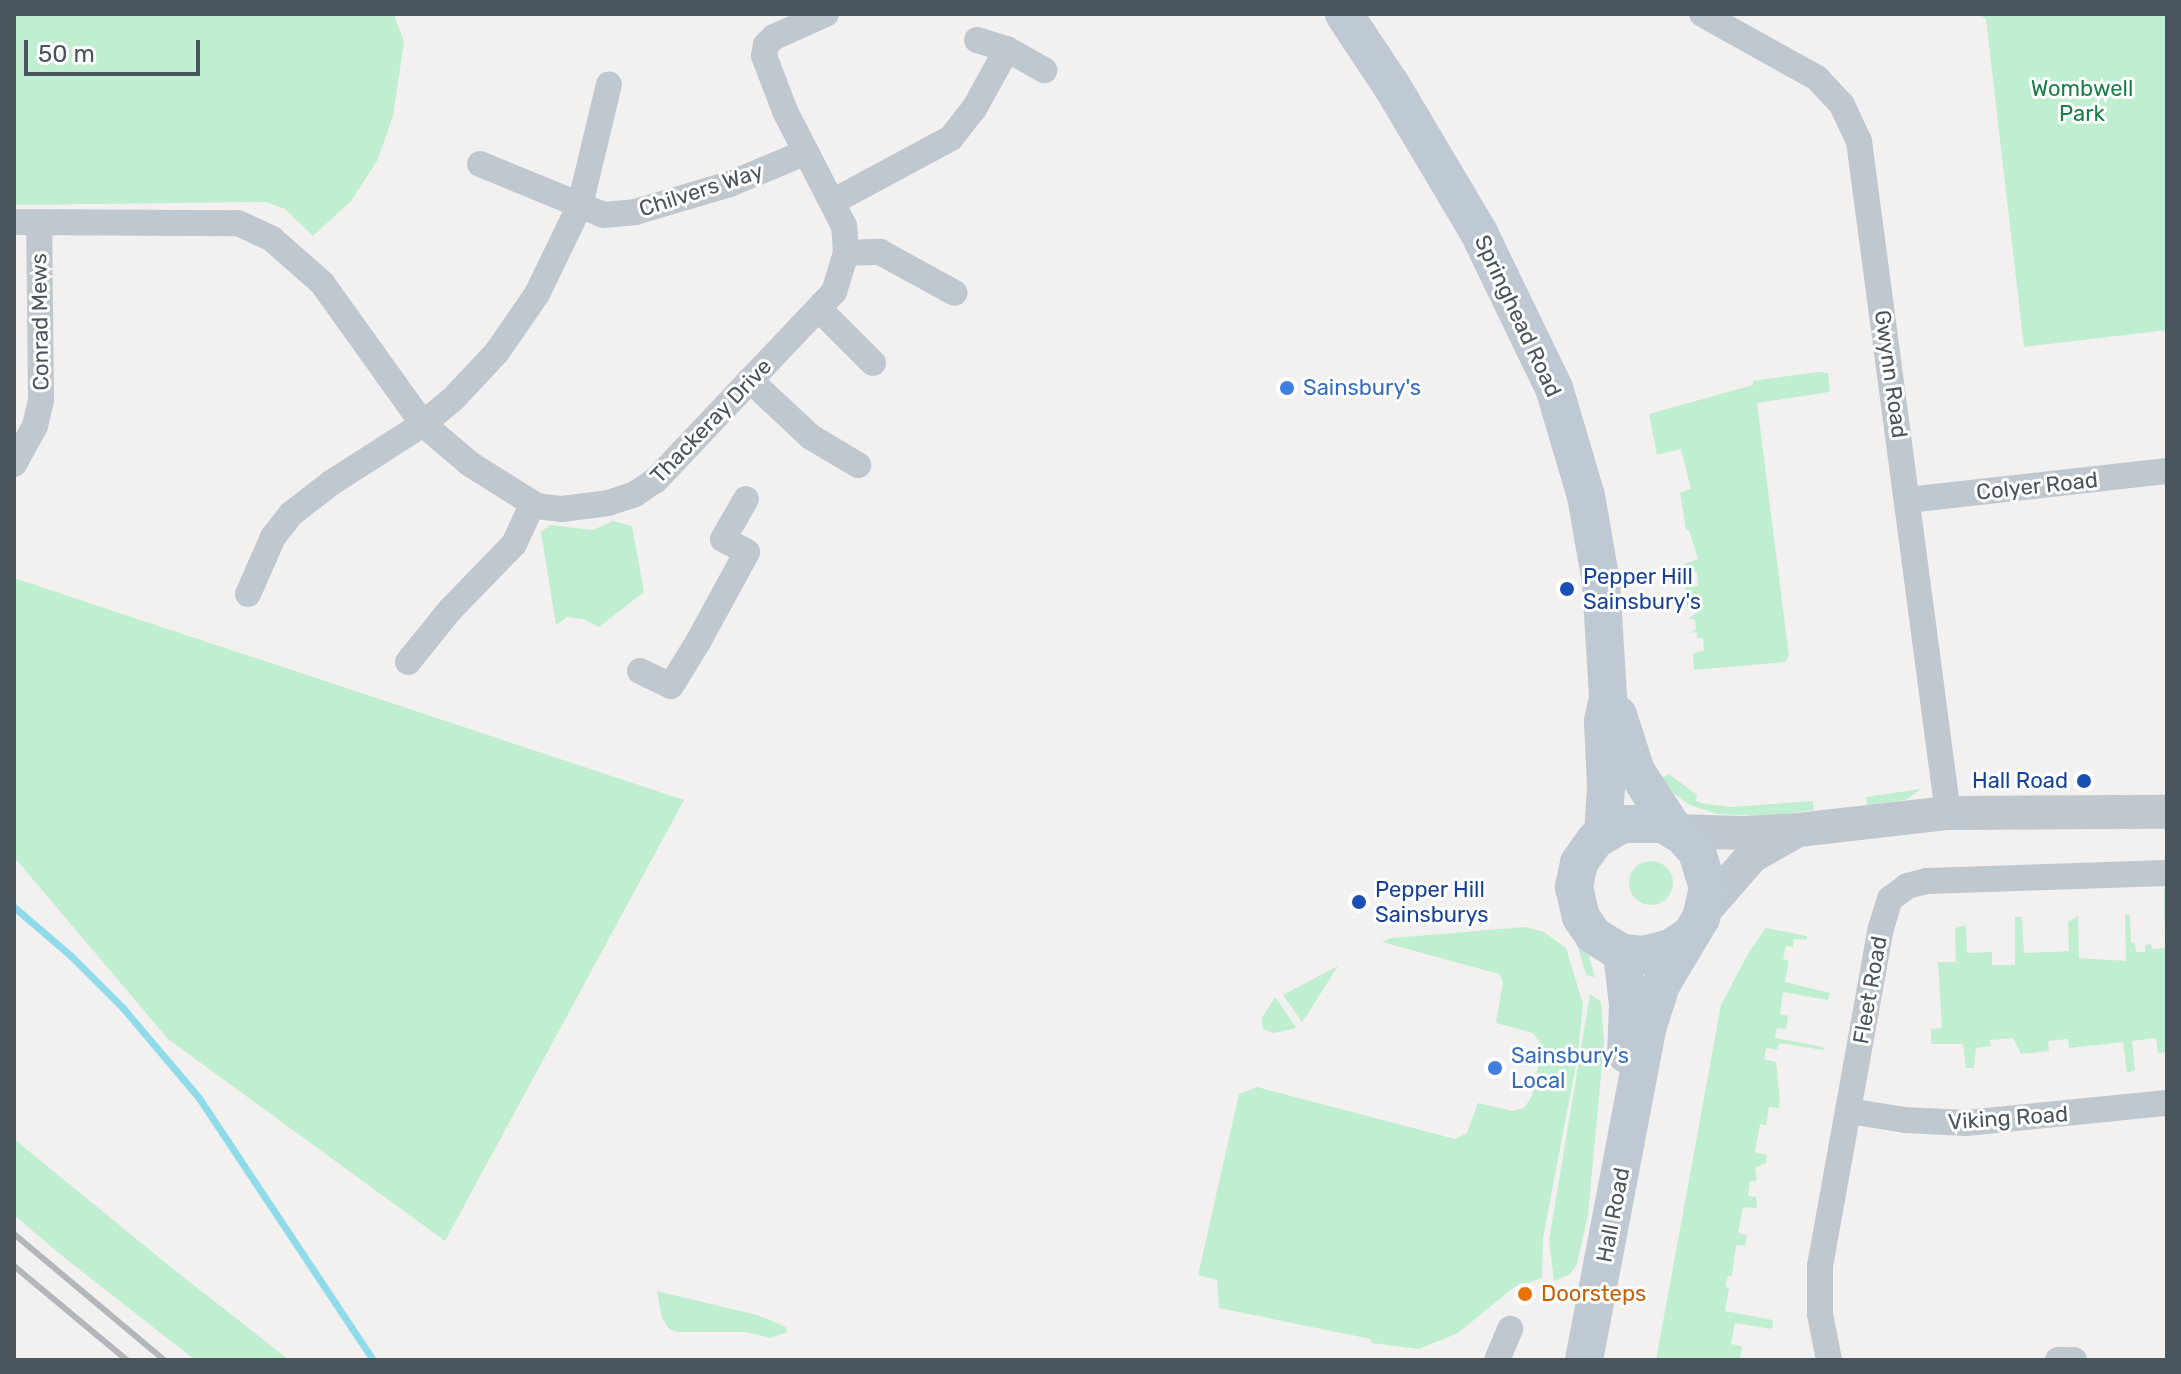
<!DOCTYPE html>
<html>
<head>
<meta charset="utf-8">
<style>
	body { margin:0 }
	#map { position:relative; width:2181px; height:1374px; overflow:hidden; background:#f3f0f0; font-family:Rubik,sans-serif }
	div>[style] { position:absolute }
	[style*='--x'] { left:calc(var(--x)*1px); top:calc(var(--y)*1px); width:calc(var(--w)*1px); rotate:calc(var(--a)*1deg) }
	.green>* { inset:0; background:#c0eed0 }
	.round { border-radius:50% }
	.stream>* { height:7px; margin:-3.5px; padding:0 3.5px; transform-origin:3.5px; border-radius:3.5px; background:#8fdbea }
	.minor>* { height:26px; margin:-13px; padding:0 13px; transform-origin:13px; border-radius:13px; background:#bfc8cf }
	.tertiary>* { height:34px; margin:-17px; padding:0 17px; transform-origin:17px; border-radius:17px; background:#bfc8cf }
	.secondary>* { height:38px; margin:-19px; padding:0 19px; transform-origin:19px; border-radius:19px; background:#bfc9d3 }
	.rail>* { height:6px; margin:-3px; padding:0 3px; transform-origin:3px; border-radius:3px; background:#b3b6ba }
	.dots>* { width:22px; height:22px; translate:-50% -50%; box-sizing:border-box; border:4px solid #fff; border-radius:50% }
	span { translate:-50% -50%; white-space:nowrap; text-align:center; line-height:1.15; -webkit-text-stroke:6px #fff; paint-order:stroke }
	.park-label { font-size:22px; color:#1a7e48 }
	.street-label { font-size:22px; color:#49545d }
	.shop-label { font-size:22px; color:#366cbe }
	.left { translate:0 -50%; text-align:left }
	.transit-label { font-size:22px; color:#164399 }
	.right { translate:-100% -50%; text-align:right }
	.food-label { font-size:22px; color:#c56008 }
	.frame { position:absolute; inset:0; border:16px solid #49545d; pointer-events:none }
	.scale { position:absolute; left:24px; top:40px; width:176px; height:36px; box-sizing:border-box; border:4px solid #49545d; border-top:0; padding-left:10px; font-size:24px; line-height:28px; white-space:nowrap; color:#49545d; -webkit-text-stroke:6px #fff; paint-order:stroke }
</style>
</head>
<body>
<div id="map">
	<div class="green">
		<div style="clip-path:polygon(14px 14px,394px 14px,404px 42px,393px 116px,377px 161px,351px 201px,313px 236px,285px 209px,266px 202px,14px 205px)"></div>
		<div style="clip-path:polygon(1978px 14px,2167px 14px,2167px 330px,2024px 347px,1986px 19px)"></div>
		<div style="clip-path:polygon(1818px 372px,1828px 373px,1830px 392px,1757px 403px,1789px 656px,1785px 662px,1694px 670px,1693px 653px,1704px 651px,1703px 638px,1697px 638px,1697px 632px,1691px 633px,1696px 629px,1695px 620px,1689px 618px,1698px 612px,1697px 607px,1687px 608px,1685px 587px,1698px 586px,1697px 572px,1683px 572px,1682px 565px,1698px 559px,1689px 530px,1686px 530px,1680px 493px,1691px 489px,1681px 449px,1657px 455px,1649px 414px,1753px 385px,1753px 381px)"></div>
		<div style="clip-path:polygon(613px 521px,632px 526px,644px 592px,599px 627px,583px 619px,567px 617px,556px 625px,541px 532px,550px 525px,593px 530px)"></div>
		<div style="clip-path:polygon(14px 578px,684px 800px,445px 1241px,168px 1039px,14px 857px)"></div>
		<div style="clip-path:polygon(1669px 774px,1697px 795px,1696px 801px,1701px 803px,1730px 807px,1813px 801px,1814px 810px,1767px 816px,1717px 814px,1690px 805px,1656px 781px)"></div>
		<div style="clip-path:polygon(1921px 789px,1906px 800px,1867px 805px,1866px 797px)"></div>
		<div class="round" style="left:1629px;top:861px;width:44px;height:44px"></div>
		<div style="clip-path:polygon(2164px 890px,2167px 890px,2167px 1052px,2158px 1053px,2156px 1038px,2132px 1041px,2135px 1070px,2127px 1073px,2123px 1042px,2069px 1048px,2068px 1039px,2048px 1041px,2049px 1051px,2021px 1054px,2013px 1038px,1990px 1040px,1991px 1046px,1976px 1048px,1974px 1068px,1966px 1068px,1963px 1044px,1931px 1044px,1931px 1029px,1942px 1028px,1938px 962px,1956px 962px,1955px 928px,1966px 925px,1967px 953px,1992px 952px,1992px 965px,2015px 965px,2015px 917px,2022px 917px,2024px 953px,2069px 951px,2068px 922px,2078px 916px,2079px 958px,2126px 961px,2125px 914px,2130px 915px,2131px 943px,2135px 943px,2136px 952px,2145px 952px,2145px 945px,2151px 944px,2152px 949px,2165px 948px)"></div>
		<div style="clip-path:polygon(1525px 927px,1544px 932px,1566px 948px,1583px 1004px,1578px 1054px,1543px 1238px,1542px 1278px,1513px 1288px,1458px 1333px,1419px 1349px,1371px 1343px,1371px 1339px,1219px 1308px,1217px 1280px,1198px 1275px,1239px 1094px,1257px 1087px,1455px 1139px,1467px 1133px,1478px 1103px,1513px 1111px,1524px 1108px,1532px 1096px,1542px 1046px,1533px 1033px,1496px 1023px,1503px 982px,1499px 974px,1382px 942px,1391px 938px)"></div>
		<div style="clip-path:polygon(1766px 928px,1807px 936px,1806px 940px,1794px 939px,1793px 947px,1786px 946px,1783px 959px,1789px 961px,1785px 982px,1830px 993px,1828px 1000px,1783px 992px,1780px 1014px,1788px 1016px,1786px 1029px,1777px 1028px,1775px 1038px,1823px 1047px,1824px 1050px,1779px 1043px,1777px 1050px,1766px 1048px,1764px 1059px,1776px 1062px,1780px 1100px,1779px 1108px,1769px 1107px,1766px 1125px,1760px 1124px,1755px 1152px,1767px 1155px,1766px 1163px,1755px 1168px,1757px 1181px,1750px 1181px,1748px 1196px,1756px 1197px,1757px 1208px,1743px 1207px,1738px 1233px,1747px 1235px,1745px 1246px,1736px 1245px,1732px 1276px,1728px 1276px,1725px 1287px,1729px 1288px,1725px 1311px,1773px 1320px,1772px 1329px,1735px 1323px,1731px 1344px,1742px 1346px,1740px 1360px,1656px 1360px,1721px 1005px,1749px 952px)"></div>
		<div style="clip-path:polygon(1577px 943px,1588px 953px,1595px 977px,1586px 975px)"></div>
		<div style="clip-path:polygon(1338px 966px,1305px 1018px,1302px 1022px,1283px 995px)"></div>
		<div style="clip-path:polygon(1590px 994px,1601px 1002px,1604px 1043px,1588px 1215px,1577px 1264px,1570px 1274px,1554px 1281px,1549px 1240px)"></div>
		<div style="clip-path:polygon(1275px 997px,1296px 1027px,1293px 1029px,1274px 1033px,1263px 1029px,1262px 1018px)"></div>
		<div style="clip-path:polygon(14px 1139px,167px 1264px,289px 1360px,195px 1360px,61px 1255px,14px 1215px)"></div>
		<div style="clip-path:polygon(657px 1291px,757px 1315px,786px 1327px,787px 1332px,770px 1338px,746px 1332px,677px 1332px,669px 1329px,662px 1318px)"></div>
	</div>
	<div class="stream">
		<div style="--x:14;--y:907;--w:75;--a:40.7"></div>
		<div style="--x:71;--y:956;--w:74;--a:45"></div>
		<div style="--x:123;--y:1008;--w:118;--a:49.8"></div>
		<div style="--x:199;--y:1098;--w:315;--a:56.4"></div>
	</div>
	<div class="minor">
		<div style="--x:1702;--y:14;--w:132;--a:29.1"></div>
		<div style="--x:1817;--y:78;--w:37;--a:47"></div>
		<div style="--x:1842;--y:105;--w:40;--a:65"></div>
		<div style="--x:1859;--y:141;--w:678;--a:82.46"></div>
		<div style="--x:977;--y:40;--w:31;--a:17"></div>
		<div style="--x:1007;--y:49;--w:43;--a:29.6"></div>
		<div style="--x:480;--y:164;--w:108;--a:22.3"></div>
		<div style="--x:580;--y:205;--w:124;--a:-76.5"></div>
		<div style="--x:834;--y:201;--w:133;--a:-28.3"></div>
		<div style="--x:951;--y:138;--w:37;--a:-52"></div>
		<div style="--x:974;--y:109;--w:68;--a:-61.2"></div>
		<div style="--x:14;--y:222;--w:224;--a:0.3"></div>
		<div style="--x:238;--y:223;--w:38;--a:25"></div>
		<div style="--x:272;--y:239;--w:67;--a:41.3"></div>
		<div style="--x:322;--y:283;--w:173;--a:54.4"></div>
		<div style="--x:423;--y:424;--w:62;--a:40.4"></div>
		<div style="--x:470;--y:464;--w:79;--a:32.1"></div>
		<div style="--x:537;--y:506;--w:25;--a:7"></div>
		<div style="--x:562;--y:509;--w:46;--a:-7.4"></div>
		<div style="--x:608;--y:503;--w:28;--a:-18"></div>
		<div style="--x:635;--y:494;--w:25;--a:-34"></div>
		<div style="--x:656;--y:480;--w:259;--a:-46.6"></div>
		<div style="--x:834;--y:292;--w:41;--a:-72.9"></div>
		<div style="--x:846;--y:253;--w:27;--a:-94"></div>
		<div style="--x:844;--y:226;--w:129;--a:-117.2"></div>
		<div style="--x:785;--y:111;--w:59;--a:-110.9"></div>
		<div style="--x:764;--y:56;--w:11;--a:-80"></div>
		<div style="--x:766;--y:45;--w:11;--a:-45"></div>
		<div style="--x:774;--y:37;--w:57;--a:-23.9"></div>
		<div style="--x:846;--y:253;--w:34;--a:-2"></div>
		<div style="--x:880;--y:252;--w:85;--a:28.7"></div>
		<div style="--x:820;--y:310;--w:75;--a:45"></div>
		<div style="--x:750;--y:380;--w:83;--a:43.1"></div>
		<div style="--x:811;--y:437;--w:55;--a:30.8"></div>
		<div style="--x:14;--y:464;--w:43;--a:-61.1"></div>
		<div style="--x:35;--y:426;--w:27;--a:-77"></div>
		<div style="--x:41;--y:400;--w:178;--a:-90.6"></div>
		<div style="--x:1908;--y:500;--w:261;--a:-6.4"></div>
		<div style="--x:248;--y:594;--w:62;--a:-66.3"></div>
		<div style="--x:273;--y:537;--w:29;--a:-52"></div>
		<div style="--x:291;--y:514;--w:51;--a:-37.8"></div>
		<div style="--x:331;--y:483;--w:109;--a:-32.7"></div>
		<div style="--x:423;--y:424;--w:39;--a:-40"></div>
		<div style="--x:453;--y:399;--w:64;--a:-46.9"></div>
		<div style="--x:497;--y:352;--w:70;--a:-55.4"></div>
		<div style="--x:537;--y:294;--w:99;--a:-64.2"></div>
		<div style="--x:580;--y:205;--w:25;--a:23"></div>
		<div style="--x:603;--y:215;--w:32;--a:-5"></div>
		<div style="--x:635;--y:212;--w:99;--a:-16.4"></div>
		<div style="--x:730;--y:184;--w:82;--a:-22.8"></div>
		<div style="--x:408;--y:662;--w:67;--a:-51.1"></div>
		<div style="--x:450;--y:610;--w:92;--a:-45.9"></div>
		<div style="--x:514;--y:544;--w:43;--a:-65.2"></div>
		<div style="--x:640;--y:671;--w:34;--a:26"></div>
		<div style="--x:671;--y:686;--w:52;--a:-58.5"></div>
		<div style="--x:698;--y:642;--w:102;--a:-61.4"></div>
		<div style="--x:747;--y:552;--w:27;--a:-152"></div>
		<div style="--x:723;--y:539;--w:46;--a:-60.1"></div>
		<div style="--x:1849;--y:1111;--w:57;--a:9.1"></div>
		<div style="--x:1905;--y:1120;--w:61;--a:2.8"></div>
		<div style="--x:1966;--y:1123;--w:202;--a:-5.7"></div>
		<div style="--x:1497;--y:1360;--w:34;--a:-67"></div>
		<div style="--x:1829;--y:1360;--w:47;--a:-101.1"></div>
		<div style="--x:1820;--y:1314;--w:48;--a:-90"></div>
		<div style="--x:1820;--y:1266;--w:343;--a:-79.8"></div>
		<div style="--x:1881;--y:928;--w:30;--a:-73"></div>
		<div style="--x:1890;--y:899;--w:21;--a:-37"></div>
		<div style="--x:1907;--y:886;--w:21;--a:-14"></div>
		<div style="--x:1927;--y:881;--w:240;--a:-1.9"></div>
		<div style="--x:2058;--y:1360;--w:16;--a:0"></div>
	</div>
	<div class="tertiary">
		<div style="--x:1675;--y:831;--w:69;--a:1.7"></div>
		<div style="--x:1744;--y:833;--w:54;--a:-3.2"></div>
		<div style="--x:1798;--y:830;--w:151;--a:-6.5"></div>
		<div style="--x:1948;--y:813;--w:219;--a:-0.3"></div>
		<div style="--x:1704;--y:911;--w:73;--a:-48.9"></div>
		<div style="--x:1752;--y:856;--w:45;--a:-29.4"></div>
	</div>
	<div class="secondary">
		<div style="--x:1344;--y:14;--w:89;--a:56.5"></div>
		<div style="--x:1393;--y:88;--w:169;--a:59.3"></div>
		<div style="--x:1479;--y:233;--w:172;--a:64.2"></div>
		<div style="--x:1554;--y:388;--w:113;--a:73.5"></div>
		<div style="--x:1586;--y:496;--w:87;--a:80.1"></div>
		<div style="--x:1601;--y:582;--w:116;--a:86.5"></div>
		<div style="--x:1608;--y:698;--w:24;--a:102"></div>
		<div style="--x:1603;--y:721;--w:67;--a:87.4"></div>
		<div style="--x:1606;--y:788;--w:45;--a:93.8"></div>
		<div style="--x:1618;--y:715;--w:59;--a:72.2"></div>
		<div style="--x:1636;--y:771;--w:72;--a:57"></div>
		<div style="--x:1622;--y:953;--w:52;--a:83.4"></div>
		<div style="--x:1628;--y:1005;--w:49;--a:92.3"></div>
		<div style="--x:1584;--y:1360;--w:340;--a:-79.2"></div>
		<div style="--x:1648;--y:1026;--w:43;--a:-72.4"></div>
		<div style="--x:1661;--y:985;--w:78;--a:-59.2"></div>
		<div style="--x:1701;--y:918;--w:31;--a:-77"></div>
		<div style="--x:1708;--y:888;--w:38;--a:-107"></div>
		<div style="--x:1697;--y:852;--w:23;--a:-131"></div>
		<div style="--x:1682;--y:835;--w:22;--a:-150"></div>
		<div style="--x:1663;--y:824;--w:41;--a:180"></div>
		<div style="--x:1622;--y:824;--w:31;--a:149"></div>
		<div style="--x:1595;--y:840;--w:28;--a:125"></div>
		<div style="--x:1579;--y:863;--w:25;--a:102"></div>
		<div style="--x:1574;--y:887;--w:31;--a:77"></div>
		<div style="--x:1581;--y:917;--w:22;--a:56"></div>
		<div style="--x:1593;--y:935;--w:34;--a:32"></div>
		<div style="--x:1622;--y:953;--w:21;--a:5"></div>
		<div style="--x:1643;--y:955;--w:29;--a:-14"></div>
		<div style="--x:1671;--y:948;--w:22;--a:-34"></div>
	</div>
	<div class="rail">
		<div style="--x:14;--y:1234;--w:196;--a:40"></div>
		<div style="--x:14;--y:1266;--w:147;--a:39.8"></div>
	</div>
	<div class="dots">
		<div style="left:1287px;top:388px;background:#3f7fe0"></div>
		<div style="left:1567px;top:589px;background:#1a4fb4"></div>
		<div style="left:2084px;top:781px;background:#1a4fb4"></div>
		<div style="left:1359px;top:902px;background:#1a4fb4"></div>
		<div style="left:1495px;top:1068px;background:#3f7fe0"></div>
		<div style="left:1525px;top:1294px;background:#e8710a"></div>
	</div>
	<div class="park-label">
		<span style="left:2082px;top:101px">Wombwell<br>Park</span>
	</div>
	<div class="street-label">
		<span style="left:701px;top:190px;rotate:-18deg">Chilvers Way</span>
		<span style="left:1518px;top:316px;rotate:65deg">Springhead Road</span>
		<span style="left:40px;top:322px;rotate:-91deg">Conrad Mews</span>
		<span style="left:1891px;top:374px;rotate:82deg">Gwynn Road</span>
		<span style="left:711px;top:421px;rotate:-46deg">Thackeray Drive</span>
		<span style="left:2037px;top:486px;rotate:-6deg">Colyer Road</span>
		<span style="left:1870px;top:990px;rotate:-80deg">Fleet Road</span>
		<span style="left:2008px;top:1118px;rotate:-4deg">Viking Road</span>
		<span style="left:1613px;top:1215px;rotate:-79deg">Hall Road</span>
	</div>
	<div class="shop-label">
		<span class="left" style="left:1303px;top:388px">Sainsbury's</span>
		<span class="left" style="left:1511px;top:1068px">Sainsbury's<br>Local</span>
	</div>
	<div class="transit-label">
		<span class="left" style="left:1583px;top:589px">Pepper Hill<br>Sainsbury's</span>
		<span class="right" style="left:2068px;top:781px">Hall Road</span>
		<span class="left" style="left:1375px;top:902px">Pepper Hill<br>Sainsburys</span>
	</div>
	<div class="food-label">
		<span class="left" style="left:1541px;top:1294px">Doorsteps</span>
	</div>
	<div class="frame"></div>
	<div class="scale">50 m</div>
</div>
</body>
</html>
